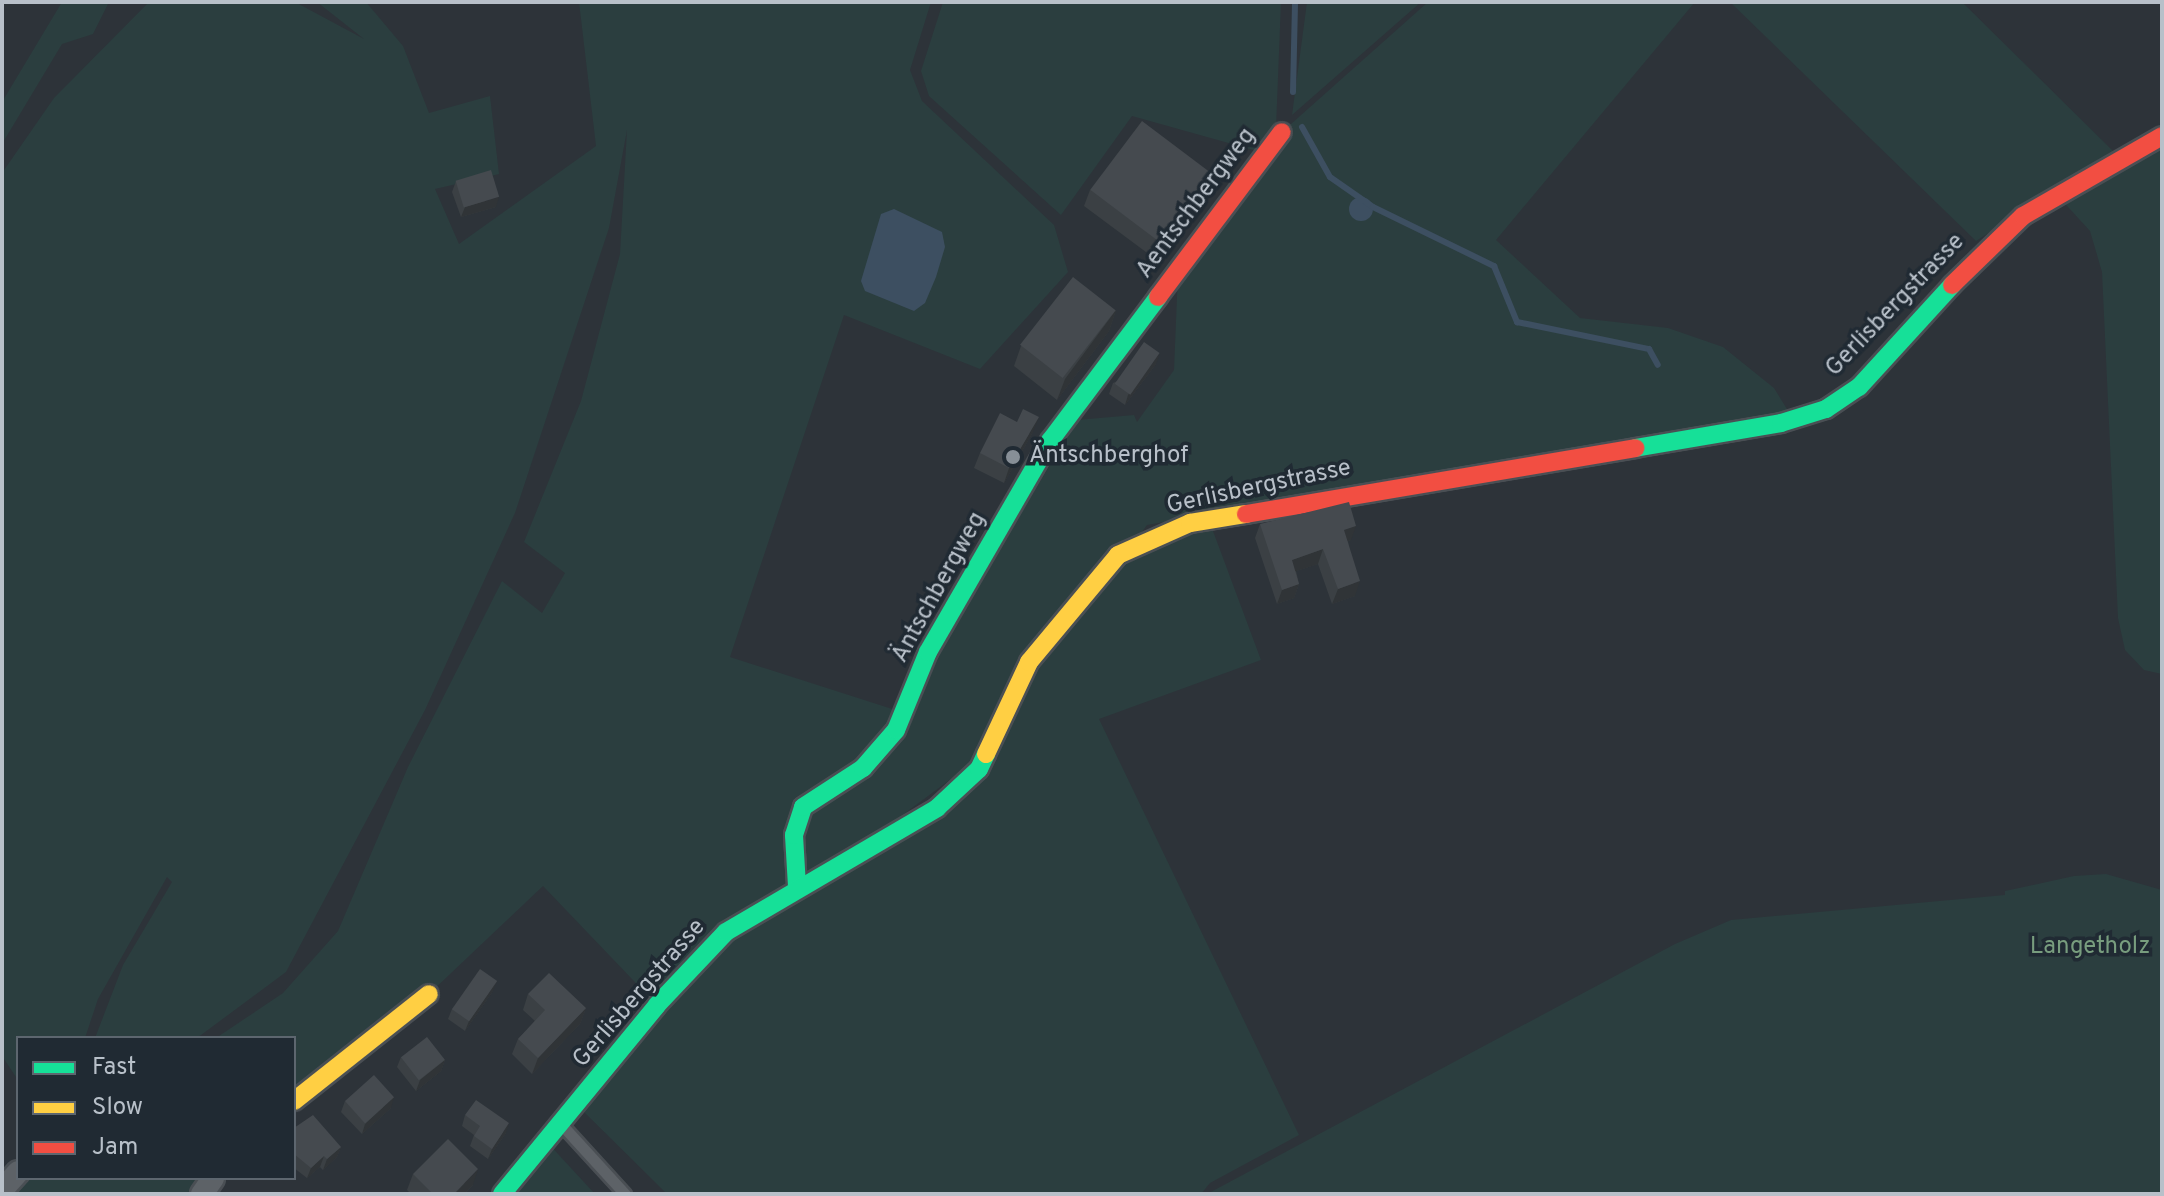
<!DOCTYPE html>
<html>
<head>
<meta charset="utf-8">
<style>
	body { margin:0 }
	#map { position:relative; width:2164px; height:1196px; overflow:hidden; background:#2d3339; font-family:Overpass,sans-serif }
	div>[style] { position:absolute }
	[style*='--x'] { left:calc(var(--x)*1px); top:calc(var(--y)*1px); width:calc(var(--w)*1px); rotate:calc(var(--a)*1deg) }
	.green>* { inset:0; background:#2b3e3f; transform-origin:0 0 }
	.water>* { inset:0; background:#3d4f61 }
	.round { border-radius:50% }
	.stream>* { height:6px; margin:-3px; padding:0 3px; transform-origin:3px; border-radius:3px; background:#3d4f61 }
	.roads { filter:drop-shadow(2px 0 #4a4f54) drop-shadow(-2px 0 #4a4f54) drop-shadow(0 2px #4a4f54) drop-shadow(0 -2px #4a4f54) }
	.lane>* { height:11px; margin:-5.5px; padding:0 5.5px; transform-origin:5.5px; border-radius:5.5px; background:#5d6267 }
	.street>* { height:22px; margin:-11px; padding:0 11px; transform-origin:11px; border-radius:11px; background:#5d6267 }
	.fast>* { height:18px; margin:-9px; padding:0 9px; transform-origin:9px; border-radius:9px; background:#16e098 }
	.slow>* { height:18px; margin:-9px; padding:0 9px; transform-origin:9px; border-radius:9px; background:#ffcf43 }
	.jam>* { height:18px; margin:-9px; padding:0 9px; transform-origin:9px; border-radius:9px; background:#f24e42 }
	.wall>* { inset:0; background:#3b4044 }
	.shaded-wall>* { inset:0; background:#303437 }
	.building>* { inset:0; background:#454a4f; transform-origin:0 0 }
	.dots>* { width:22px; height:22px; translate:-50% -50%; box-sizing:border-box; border:4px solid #202a33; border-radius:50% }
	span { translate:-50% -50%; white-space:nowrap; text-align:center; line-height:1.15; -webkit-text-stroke:7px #202a33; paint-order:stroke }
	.street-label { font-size:24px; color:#b8c0c9 }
	.poi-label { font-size:24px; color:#b8c0c9 }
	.left { translate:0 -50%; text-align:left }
	.park-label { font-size:24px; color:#789d7e }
	.frame { position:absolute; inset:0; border:4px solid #b8c0c9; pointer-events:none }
	.legend { position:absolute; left:16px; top:1036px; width:280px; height:144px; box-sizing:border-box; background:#202a33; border:2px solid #5d666f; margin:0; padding:10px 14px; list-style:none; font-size:24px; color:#b8c0c9 }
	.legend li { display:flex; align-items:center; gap:16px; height:40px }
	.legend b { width:40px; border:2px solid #5d666f }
</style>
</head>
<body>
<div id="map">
	<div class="green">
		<div style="clip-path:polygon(62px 2px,109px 2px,93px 34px,62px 44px,2px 144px,2px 102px)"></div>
		<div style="clip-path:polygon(149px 2px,295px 2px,364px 39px,317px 2px,366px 2px,403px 46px,429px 113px,490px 96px,499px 174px,435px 189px,459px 244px,596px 146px,579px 2px,931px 2px,910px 70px,922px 101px,1054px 225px,1068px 272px,980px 369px,844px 315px,730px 657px,911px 715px,936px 655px,1077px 420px,1134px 415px,1137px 422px,1174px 370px,1178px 272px,1282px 132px,1428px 2px,1695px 2px,1496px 240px,1580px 318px,1668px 328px,1723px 347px,1774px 388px,1790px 414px,1147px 525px,971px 764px,653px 1001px,543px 886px,429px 994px,294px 1101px,294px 1038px,216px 1038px,283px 993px,338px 931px,408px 767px,502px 581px,542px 613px,565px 573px,524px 542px,581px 401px,620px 254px,627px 130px,609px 228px,515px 513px,425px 710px,286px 972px,197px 1038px,95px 1038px,123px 965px,172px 882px,167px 877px,98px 999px,85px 1038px,18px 1038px,18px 1080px,2px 1056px,2px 173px,54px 98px)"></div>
		<div style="clip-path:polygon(943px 2px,1281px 2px,1276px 128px,1257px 151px,1132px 116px,1061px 215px,929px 96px,921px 71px)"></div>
		<div style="clip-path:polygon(1307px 2px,1421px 2px,1292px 115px)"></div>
		<div style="clip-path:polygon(1730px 2px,1962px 2px,2114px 152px,1976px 241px)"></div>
		<div style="clip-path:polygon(2162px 136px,2162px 674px,2144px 670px,2125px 650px,2118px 618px,2102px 272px,2090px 231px,2057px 195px)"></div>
		<div style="clip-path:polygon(1210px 523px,1261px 660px,1099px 719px,1299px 1135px,1210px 1183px,1201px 1194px,667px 1194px,581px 1109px,728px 938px,939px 812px,1033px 664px,1121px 560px)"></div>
		<div style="clip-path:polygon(2106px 874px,2162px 890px,2162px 1194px,1207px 1194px,1675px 944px,1731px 920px,2005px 895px,2005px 891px,2074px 876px)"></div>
		<div style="clip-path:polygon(546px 1141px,595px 1194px,502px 1194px)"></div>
		<div style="left:19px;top:1178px;width:194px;height:21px"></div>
	</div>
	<div class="water">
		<div class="round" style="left:1349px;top:197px;width:24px;height:24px"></div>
		<div style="clip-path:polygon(894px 209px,942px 232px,945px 247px,936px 277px,925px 303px,914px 311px,865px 291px,861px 281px,881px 214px)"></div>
	</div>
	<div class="stream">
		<div style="--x:1293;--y:92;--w:90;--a:-88.7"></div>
		<div style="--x:1302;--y:127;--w:57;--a:60.8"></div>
		<div style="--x:1330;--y:177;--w:52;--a:34.9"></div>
		<div style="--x:1373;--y:207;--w:135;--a:26"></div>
		<div style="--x:1494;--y:266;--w:61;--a:67.7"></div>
		<div style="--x:1517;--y:322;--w:135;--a:11.6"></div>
		<div style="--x:1649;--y:349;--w:18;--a:61"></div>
	</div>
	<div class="roads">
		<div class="lane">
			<div style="--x:561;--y:1124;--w:95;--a:47.6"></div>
		</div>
		<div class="street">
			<div style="--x:2;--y:1190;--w:24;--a:-48"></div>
			<div style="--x:202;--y:1194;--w:19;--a:-55"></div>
		</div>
		<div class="fast">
			<div style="--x:1635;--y:448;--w:148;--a:-9.7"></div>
			<div style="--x:1781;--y:423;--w:47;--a:-17.3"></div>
			<div style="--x:1826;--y:409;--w:40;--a:-34"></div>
			<div style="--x:1859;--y:387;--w:138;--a:-47.6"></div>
			<div style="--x:797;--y:886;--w:51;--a:-93.4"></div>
			<div style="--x:794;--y:835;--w:29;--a:-72"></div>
			<div style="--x:803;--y:807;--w:72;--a:-33"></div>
			<div style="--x:863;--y:768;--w:50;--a:-49"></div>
			<div style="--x:896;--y:730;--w:84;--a:-67.7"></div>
			<div style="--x:928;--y:652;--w:244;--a:-60"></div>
			<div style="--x:1050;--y:441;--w:180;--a:-53.1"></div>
			<div style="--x:502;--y:1194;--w:244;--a:-50.6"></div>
			<div style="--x:657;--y:1005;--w:100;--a:-46.6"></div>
			<div style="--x:726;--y:932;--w:245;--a:-30.4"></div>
			<div style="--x:937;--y:808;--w:57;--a:-42.9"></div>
			<div style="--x:979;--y:769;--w:17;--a:-65"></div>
		</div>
		<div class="slow">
			<div style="--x:986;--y:754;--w:102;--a:-64.9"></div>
			<div style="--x:1029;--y:662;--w:139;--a:-50.2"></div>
			<div style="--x:1118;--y:555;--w:79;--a:-24"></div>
			<div style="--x:1190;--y:523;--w:57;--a:-9.1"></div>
			<div style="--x:294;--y:1101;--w:172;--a:-38.4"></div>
		</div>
		<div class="jam">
			<div style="--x:1952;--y:285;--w:99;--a:-44.2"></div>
			<div style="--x:2023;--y:216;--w:160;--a:-29.9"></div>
			<div style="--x:1158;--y:297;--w:206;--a:-53.1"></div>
			<div style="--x:1246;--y:514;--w:395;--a:-9.6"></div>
		</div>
	</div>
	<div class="wall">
		<div style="clip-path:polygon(1211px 173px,1206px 189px,1154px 258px,1084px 206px,1090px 190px)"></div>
		<div style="clip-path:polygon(456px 181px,496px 207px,461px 217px,452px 192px)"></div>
		<div style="clip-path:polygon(1116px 310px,1109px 331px,1057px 400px,1014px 366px,1021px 346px)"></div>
		<div style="clip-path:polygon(1156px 364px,1125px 405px,1109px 394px,1113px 383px)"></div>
		<div style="clip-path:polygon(1033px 432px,1004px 483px,974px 468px,980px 453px)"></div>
		<div style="clip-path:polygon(1260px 524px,1351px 540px,1348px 541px,1355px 596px,1332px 604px,1318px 564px,1296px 571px,1299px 584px,1294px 598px,1277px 604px,1255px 538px)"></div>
		<div style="clip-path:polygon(493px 991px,465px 1031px,448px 1019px,452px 1009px)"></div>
		<div style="clip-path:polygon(528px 994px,586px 1008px,580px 1024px,532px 1074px,512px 1054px,518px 1039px,535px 1021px,523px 1010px)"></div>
		<div style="clip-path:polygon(401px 1057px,445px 1060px,441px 1071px,416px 1091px,397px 1067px)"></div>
		<div style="clip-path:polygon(345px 1101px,391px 1108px,362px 1134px,341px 1112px)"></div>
		<div style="clip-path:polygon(465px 1115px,506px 1133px,488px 1159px,470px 1146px,474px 1135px,462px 1126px)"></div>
		<div style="clip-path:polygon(294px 1128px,341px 1147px,337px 1157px,323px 1170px,320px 1167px,307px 1178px,294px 1168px)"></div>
		<div style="clip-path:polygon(413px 1174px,473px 1185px,464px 1194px,411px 1194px,407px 1190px)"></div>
	</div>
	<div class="shaded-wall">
		<div style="clip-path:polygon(1211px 173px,1206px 189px,1154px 258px,1160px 242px)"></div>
		<div style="clip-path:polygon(499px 197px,496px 207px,461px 217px,465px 207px)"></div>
		<div style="clip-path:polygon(1116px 310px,1109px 331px,1057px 400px,1065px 379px)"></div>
		<div style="clip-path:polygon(1160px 353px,1156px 364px,1125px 405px,1128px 395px)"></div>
		<div style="clip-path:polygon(1039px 417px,1033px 432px,1004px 483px,1009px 468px)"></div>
		<div style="clip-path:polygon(1356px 526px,1351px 540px,1339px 544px,1344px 530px)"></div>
		<div style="clip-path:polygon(1323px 549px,1318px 564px,1287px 574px,1292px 560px)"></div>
		<div style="clip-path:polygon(1360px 581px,1355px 596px,1332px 604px,1338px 589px)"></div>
		<div style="clip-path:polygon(1299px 584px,1294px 598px,1277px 604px,1282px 590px)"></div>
		<div style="clip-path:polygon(497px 981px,493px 991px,465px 1031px,469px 1021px)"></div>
		<div style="clip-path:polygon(586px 1008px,580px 1024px,532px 1074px,538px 1058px)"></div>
		<div style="clip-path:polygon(445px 1060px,441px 1071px,416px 1091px,420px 1080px)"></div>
		<div style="clip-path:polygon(394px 1097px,391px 1108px,362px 1134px,365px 1124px)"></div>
		<div style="clip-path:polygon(509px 1123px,506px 1133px,488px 1159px,492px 1149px)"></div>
		<div style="clip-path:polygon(341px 1147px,337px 1157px,323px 1170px,327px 1159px)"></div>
		<div style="clip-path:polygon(324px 1156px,320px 1167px,307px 1178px,311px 1168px)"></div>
		<div style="clip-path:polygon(478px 1169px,473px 1185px,464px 1194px,454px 1194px)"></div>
	</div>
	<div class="building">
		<div style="left:1142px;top:121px;width:86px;height:86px;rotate:37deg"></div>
		<div style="left:491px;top:170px;width:28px;height:37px;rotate:73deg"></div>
		<div style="left:1073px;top:277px;width:54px;height:86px;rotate:38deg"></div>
		<div style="left:1144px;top:342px;width:19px;height:51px;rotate:35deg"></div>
		<div style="clip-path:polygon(1023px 409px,1039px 417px,1009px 468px,980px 453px,1000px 413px,1017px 422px)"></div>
		<div style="clip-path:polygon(1349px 502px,1356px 526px,1344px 530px,1360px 581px,1338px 589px,1323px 549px,1292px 560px,1299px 584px,1282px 590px,1260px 524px)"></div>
		<div style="left:480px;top:969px;width:21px;height:49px;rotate:35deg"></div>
		<div style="clip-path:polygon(549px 973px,586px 1008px,538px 1058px,518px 1039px,545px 1010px,528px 994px)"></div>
		<div style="left:427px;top:1037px;width:29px;height:33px;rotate:52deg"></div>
		<div style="left:374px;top:1075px;width:30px;height:39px;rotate:48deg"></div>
		<div style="clip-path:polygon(476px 1100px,509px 1123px,492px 1149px,474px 1136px,480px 1126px,465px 1115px)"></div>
		<div style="clip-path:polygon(313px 1115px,341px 1147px,327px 1159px,324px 1156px,311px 1168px,294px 1154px,294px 1128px)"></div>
		<div style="clip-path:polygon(448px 1139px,478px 1169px,454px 1194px,433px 1194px,413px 1174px)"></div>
	</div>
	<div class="dots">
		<div style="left:1013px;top:457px;background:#878f97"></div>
	</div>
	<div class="street-label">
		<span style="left:1197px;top:204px;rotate:-53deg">Aentschbergweg</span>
		<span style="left:1896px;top:306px;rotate:-46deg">Gerlisbergstrasse</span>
		<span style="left:1259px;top:488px;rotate:-12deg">Gerlisbergstrasse</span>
		<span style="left:940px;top:588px;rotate:-61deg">Äntschbergweg</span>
		<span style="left:640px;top:994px;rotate:-49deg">Gerlisbergstrasse</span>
	</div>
	<div class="poi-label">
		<span class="left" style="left:1029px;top:457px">Äntschberghof</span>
	</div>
	<div class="park-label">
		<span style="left:2090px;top:948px">Langetholz</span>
	</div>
	<div class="frame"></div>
	<ul class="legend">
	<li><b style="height:10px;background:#16e098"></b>Fast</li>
	<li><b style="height:10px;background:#ffcf43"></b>Slow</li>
	<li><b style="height:10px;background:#f24e42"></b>Jam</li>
	</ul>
</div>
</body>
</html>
